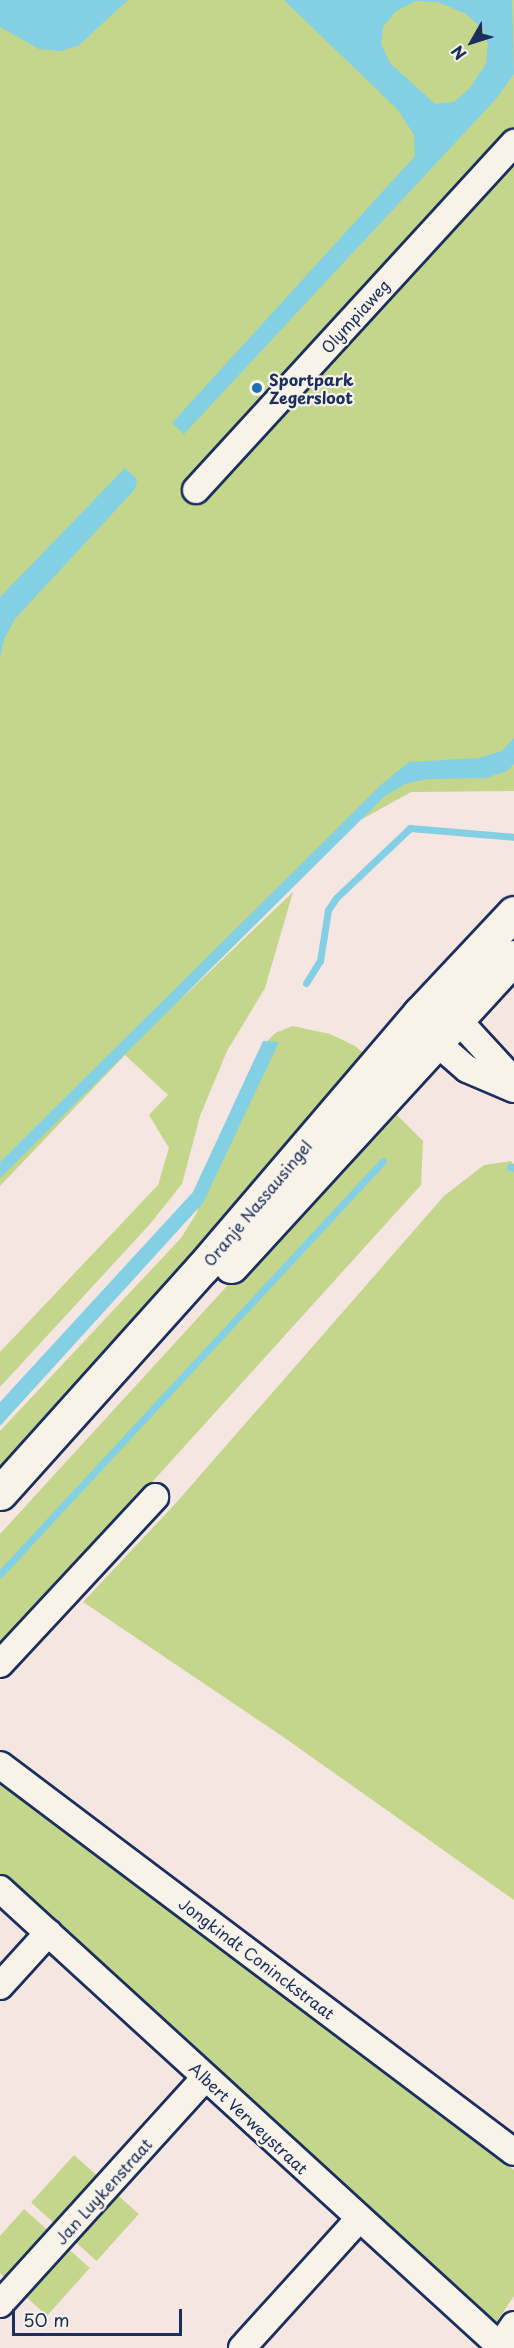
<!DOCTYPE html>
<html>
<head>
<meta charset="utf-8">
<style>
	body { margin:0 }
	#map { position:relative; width:514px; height:2348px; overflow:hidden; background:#f5e6e1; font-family:"Playpen Sans",sans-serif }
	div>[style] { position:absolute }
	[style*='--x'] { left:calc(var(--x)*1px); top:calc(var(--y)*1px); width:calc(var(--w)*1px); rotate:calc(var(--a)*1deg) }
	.green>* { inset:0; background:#c3d68b; transform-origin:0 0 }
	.water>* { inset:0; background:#83cfe3 }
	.stream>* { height:7px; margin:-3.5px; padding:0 3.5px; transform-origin:3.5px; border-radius:3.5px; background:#83cfe3 }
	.roads { filter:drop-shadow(2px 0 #1b2f5e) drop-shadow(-2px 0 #1b2f5e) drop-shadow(0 2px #1b2f5e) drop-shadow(0 -2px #1b2f5e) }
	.street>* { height:26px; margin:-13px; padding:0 13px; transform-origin:13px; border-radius:13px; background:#f7f3e8 }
	.secondary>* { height:33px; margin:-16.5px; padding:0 16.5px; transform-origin:16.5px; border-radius:16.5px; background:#f7f3e8 }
	.dots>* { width:16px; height:16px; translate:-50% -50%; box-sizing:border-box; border:3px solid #f7f3e8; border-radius:50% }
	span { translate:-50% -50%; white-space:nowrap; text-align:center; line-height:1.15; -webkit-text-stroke:4.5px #f7f3e8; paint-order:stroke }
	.street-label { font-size:16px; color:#1b2f5e }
	.poi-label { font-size:16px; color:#1b2f5e; font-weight:700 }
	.left { translate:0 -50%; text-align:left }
	.north { position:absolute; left:442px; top:12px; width:60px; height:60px; -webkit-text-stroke:4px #f7f3e8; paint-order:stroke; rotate:231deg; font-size:16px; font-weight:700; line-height:24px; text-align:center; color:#1b2f5e }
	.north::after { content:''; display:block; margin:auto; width:21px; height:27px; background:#1b2f5e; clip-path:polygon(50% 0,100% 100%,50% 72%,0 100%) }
	.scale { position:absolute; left:12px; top:2309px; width:170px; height:27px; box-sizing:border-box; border:3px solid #1b2f5e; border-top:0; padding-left:8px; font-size:18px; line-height:21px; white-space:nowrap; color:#1b2f5e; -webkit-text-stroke:4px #f7f3e8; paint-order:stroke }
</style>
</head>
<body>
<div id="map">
	<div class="green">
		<div style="clip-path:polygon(0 0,514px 0,514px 791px,411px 792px,339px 832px,180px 1000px,293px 892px,265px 988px,227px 1051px,200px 1116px,182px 1184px,150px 1224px,0 1387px,0 1352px,158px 1185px,169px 1148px,149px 1115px,168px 1095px,125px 1055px,0 1186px)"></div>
		<div style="clip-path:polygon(293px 1026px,330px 1034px,355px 1046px,378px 1065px,0 1479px,0 1431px,181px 1238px,196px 1214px,262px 1047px,275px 1033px)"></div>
		<div style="clip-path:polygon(390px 1108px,423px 1141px,421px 1185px,0 1650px,0 1534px)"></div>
		<div style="clip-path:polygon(511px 1161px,514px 1164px,514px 1900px,279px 1734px,83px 1602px,176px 1503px,444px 1196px,484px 1165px)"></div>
		<div style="clip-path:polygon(0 1778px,261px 1971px,514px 2170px,514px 2296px,495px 2324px,489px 2326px,0 1880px)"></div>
		<div style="left:74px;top:2155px;width:36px;height:64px;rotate:42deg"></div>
		<div style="left:112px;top:2190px;width:36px;height:63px;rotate:42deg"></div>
		<div style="clip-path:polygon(24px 2209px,51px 2233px,8px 2281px,0 2273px,0 2236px)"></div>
		<div style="left:63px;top:2244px;width:36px;height:64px;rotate:42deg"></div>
	</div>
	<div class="water">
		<div style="clip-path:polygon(0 0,128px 0,78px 46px,60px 51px,39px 49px,0 27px)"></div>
		<div style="clip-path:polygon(evenodd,284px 0,512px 0,514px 74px,495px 100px,184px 434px,172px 423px,415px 156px,414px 135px,398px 110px,284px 0,416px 1px,438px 2px,466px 14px,484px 30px,488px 45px,486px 64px,470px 88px,454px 102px,435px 104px,390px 63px,381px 44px,383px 27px,396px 11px,416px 1px)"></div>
		<div style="clip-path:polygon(125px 468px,137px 479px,135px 489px,14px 620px,3px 642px,0 659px,0 597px)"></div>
		<div style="clip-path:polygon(514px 738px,514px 764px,507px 771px,486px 778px,428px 779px,405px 784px,385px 796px,0 1178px,0 1162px,382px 784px,409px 762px,479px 758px,502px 751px)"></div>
		<div style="clip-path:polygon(263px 1041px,279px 1042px,203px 1203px,0 1426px,0 1402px,193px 1192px)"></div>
	</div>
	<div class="stream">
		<div style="--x:306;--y:983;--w:26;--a:-58"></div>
		<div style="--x:320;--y:961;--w:52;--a:-81.1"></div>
		<div style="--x:328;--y:910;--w:14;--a:-56"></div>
		<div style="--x:336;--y:898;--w:102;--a:-43.4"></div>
		<div style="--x:410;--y:828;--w:104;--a:4.9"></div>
		<div style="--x:510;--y:1167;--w:4;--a:14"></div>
		<div style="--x:0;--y:1574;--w:563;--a:-47.16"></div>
	</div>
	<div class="roads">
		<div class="street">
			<div style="--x:196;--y:490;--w:471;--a:-47.5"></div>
			<div style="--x:441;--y:1017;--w:17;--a:10"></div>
			<div style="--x:458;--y:1020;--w:83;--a:47.4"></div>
			<div style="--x:428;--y:1026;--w:19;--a:62"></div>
			<div style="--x:437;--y:1043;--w:40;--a:41"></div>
			<div style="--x:467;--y:1069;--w:51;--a:23.1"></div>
			<div style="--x:0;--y:1664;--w:228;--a:-47.1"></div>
			<div style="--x:0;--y:1765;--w:643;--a:36.98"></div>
			<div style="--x:0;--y:1889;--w:680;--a:42.44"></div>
			<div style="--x:0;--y:1986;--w:72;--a:-47.8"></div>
			<div style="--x:0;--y:2304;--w:305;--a:-47.8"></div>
			<div style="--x:242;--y:2348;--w:174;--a:-47.8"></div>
			<div style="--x:498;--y:2348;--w:28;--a:-55"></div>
		</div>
		<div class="secondary">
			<div style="--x:231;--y:1266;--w:419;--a:-47.5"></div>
			<div style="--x:0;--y:1493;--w:304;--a:-48.1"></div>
			<div style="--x:203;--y:1267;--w:334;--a:-49.5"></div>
			<div style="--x:420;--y:1013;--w:137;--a:-46.8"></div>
		</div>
	</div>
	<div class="dots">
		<div style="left:257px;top:388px;background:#1f6fb2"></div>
	</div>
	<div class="street-label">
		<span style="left:355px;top:316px;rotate:-48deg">Olympiaweg</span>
		<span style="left:257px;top:1203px;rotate:-50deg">Oranje Nassausingel</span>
		<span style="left:257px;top:1958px;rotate:37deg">Jongkindt Coninckstraat</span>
		<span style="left:249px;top:2118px;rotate:43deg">Albert Verweystraat</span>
		<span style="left:103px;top:2191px;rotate:-48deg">Jan Luykenstraat</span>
	</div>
	<div class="poi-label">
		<span class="left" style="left:269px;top:388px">Sportpark<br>Zegersloot</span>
	</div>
	<div class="north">N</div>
	<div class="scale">50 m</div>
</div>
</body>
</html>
